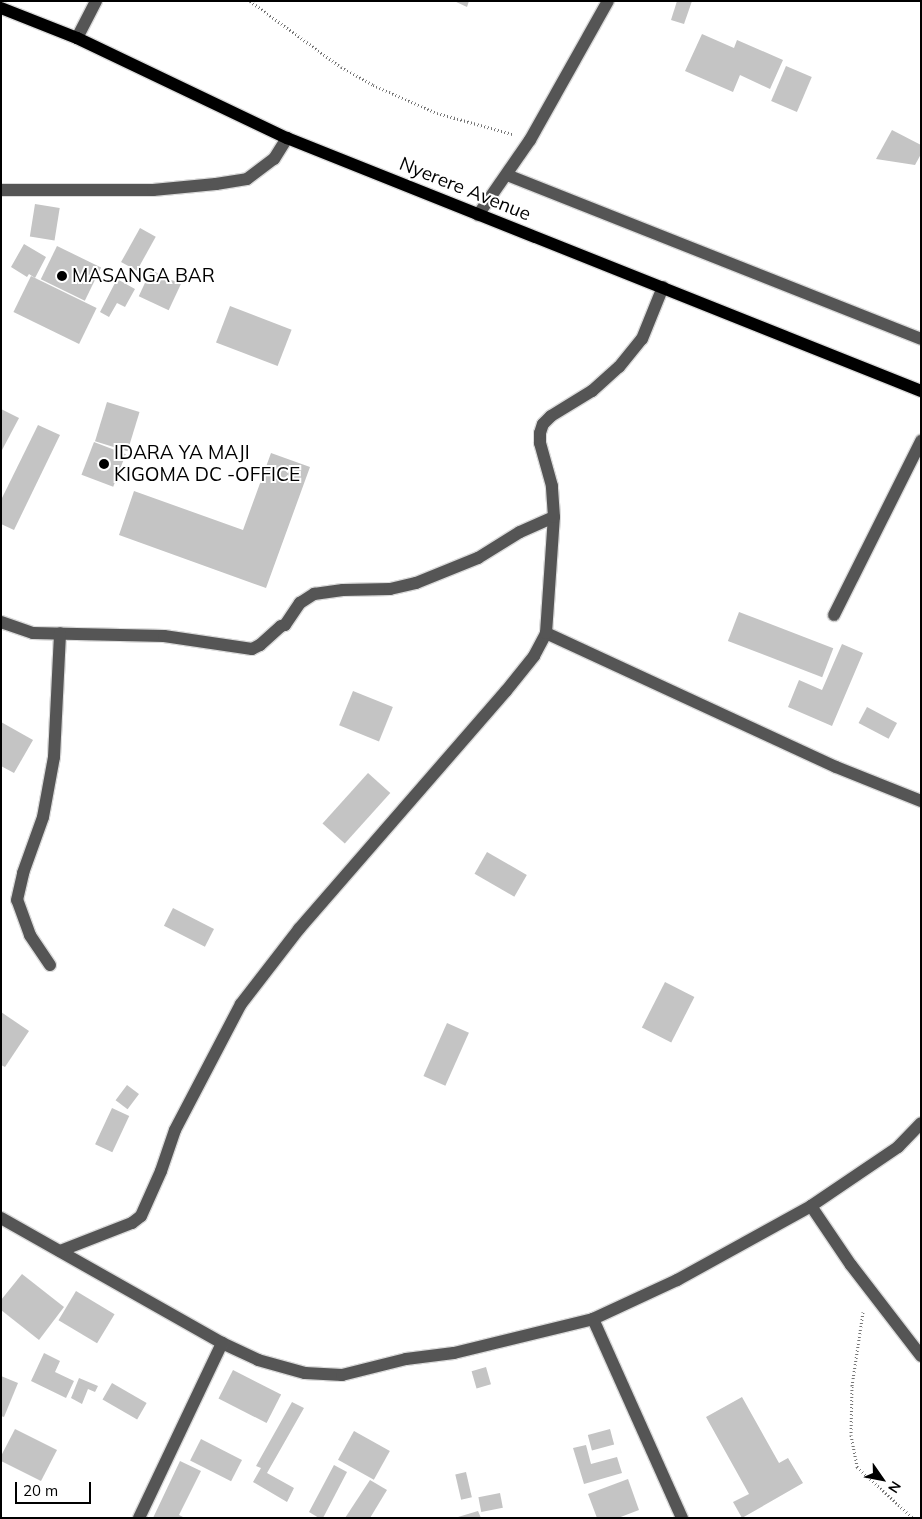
<!DOCTYPE html>
<html>
<head>
<meta charset="utf-8">
<style>
	body { margin:0 }
	#map { position:relative; width:922px; height:1519px; overflow:hidden; background:#fff; font-family:Mulish,sans-serif }
	div>[style] { position:absolute }
	[style*='--x'] { left:calc(var(--x)*1px); top:calc(var(--y)*1px); width:calc(var(--w)*1px); rotate:calc(var(--a)*1deg) }
	.building>* { inset:0; background:#c4c4c4; transform-origin:0 0 }
	.path>* { height:3px; margin-top:-1.5px; transform-origin:0; background:repeating-linear-gradient(90deg,#777 0 1px,transparent 0 3.5px) }
	.roads { filter:drop-shadow(1px 0 #dbdbdb) drop-shadow(-1px 0 #dbdbdb) drop-shadow(0 1px #dbdbdb) drop-shadow(0 -1px #dbdbdb) }
	.minor>* { height:12px; margin:-6px; padding:0 6px; transform-origin:6px; border-radius:6px; background:#555 }
	.major>* { height:12px; margin:-6px; padding:0 6px; transform-origin:6px; border-radius:6px; background:#000 }
	.dots>* { width:14px; height:14px; translate:-50% -50%; box-sizing:border-box; border:2px solid #fff; border-radius:50% }
	span { translate:-50% -50%; white-space:nowrap; text-align:center; line-height:1.15; -webkit-text-stroke:4px #fff; paint-order:stroke }
	.street-label { font-size:19px; color:#000 }
	.poi-label { font-size:19px; color:#000 }
	.left { translate:0 -50%; text-align:left }
	.frame { position:absolute; inset:0; border:2px solid #000; pointer-events:none }
	.north { position:absolute; left:857px; top:1454px; width:50px; height:50px; -webkit-text-stroke:4px #fff; paint-order:stroke; rotate:123deg; font-size:14px; font-weight:700; line-height:20px; text-align:center; color:#000 }
	.north::after { content:''; display:block; margin:auto; width:18px; height:22px; background:#000; clip-path:polygon(50% 0,100% 100%,50% 72%,0 100%) }
	.scale { position:absolute; left:15px; top:1482px; width:76px; height:22px; box-sizing:border-box; border:2px solid #000; border-top:0; padding-left:6px; font-size:15px; line-height:18px; white-space:nowrap; color:#000; -webkit-text-stroke:4px #fff; paint-order:stroke }
</style>
</head>
<body>
<div id="map">
	<div class="building">
		<div style="clip-path:polygon(454px 1px,469px 1px,467px 7px)"></div>
		<div style="clip-path:polygon(677px 1px,692px 1px,684px 24px,671px 20px)"></div>
		<div style="clip-path:polygon(702px 34px,734px 48px,737px 40px,783px 60px,770px 89px,740px 75px,733px 92px,685px 71px)"></div>
		<div style="left:786px;top:66px;width:28px;height:38px;rotate:23deg"></div>
		<div style="clip-path:polygon(892px 130px,921px 145px,921px 154px,915px 165px,876px 159px)"></div>
		<div style="left:35px;top:204px;width:25px;height:33px;rotate:9deg"></div>
		<div style="left:140px;top:228px;width:18px;height:39px;rotate:29deg"></div>
		<div style="clip-path:polygon(24px 244px,46px 257px,35px 278px,29px 274px,27px 277px,11px 267px)"></div>
		<div style="left:57px;top:246px;width:49px;height:37px;rotate:26deg"></div>
		<div style="left:151px;top:270px;width:33px;height:29px;rotate:25deg"></div>
		<div style="left:31px;top:276px;width:73px;height:40px;rotate:26deg"></div>
		<div style="clip-path:polygon(117px 279px,135px 289px,125px 307px,117px 303px,109px 317px,100px 312px)"></div>
		<div style="left:230px;top:306px;width:66px;height:39px;rotate:21deg"></div>
		<div style="left:107px;top:402px;width:34px;height:41px;rotate:17deg"></div>
		<div style="clip-path:polygon(1px 409px,19px 418px,1px 452px)"></div>
		<div style="clip-path:polygon(38px 425px,60px 435px,14px 530px,1px 524px,1px 500px)"></div>
		<div style="left:94px;top:442px;width:34px;height:35px;rotate:21deg"></div>
		<div style="clip-path:polygon(271px 453px,310px 467px,266px 588px,119px 535px,134px 491px,243px 530px)"></div>
		<div style="left:739px;top:612px;width:101px;height:31px;rotate:21deg"></div>
		<div style="clip-path:polygon(842px 644px,863px 653px,832px 726px,788px 707px,799px 680px,822px 690px)"></div>
		<div style="left:353px;top:691px;width:43px;height:37px;rotate:22deg"></div>
		<div style="left:867px;top:707px;width:34px;height:18px;rotate:28deg"></div>
		<div style="clip-path:polygon(1px 722px,33px 740px,14px 773px,1px 766px)"></div>
		<div style="left:368px;top:773px;width:30px;height:68px;rotate:42deg"></div>
		<div style="left:487px;top:852px;width:46px;height:25px;rotate:30deg"></div>
		<div style="left:173px;top:908px;width:46px;height:20px;rotate:27deg"></div>
		<div style="left:665px;top:982px;width:33px;height:51px;rotate:27deg"></div>
		<div style="clip-path:polygon(1px 1012px,29px 1031px,5px 1067px,1px 1065px)"></div>
		<div style="left:447px;top:1023px;width:24px;height:58px;rotate:24deg"></div>
		<div style="left:127px;top:1085px;width:15px;height:19px;rotate:37deg"></div>
		<div style="left:112px;top:1108px;width:19px;height:40px;rotate:25deg"></div>
		<div style="clip-path:polygon(22px 1274px,64px 1307px,39px 1340px,1px 1310px,1px 1300px)"></div>
		<div style="left:76px;top:1291px;width:45px;height:34px;rotate:31deg"></div>
		<div style="clip-path:polygon(44px 1353px,60px 1361px,55px 1372px,74px 1381px,66px 1398px,31px 1381px)"></div>
		<div style="left:486px;top:1367px;width:18px;height:15px;rotate:74deg"></div>
		<div style="left:233px;top:1370px;width:54px;height:32px;rotate:27deg"></div>
		<div style="clip-path:polygon(1px 1376px,18px 1383px,4px 1417px,1px 1416px)"></div>
		<div style="clip-path:polygon(79px 1378px,98px 1386px,95px 1392px,88px 1389px,82px 1404px,71px 1398px)"></div>
		<div style="left:112px;top:1383px;width:40px;height:19px;rotate:30deg"></div>
		<div style="clip-path:polygon(742px 1397px,779px 1463px,788px 1458px,803px 1483px,742px 1518px,733px 1502px,749px 1494px,706px 1417px)"></div>
		<div style="clip-path:polygon(292px 1402px,304px 1408px,267px 1473px,294px 1488px,287px 1502px,253px 1482px,261px 1468px,256px 1466px)"></div>
		<div style="clip-path:polygon(15px 1429px,57px 1450px,41px 1481px,1px 1461px,1px 1456px)"></div>
		<div style="left:610px;top:1429px;width:16px;height:23px;rotate:75deg"></div>
		<div style="left:354px;top:1431px;width:41px;height:33px;rotate:29deg"></div>
		<div style="left:201px;top:1439px;width:46px;height:24px;rotate:27deg"></div>
		<div style="clip-path:polygon(586px 1445px,591px 1464px,617px 1457px,622px 1473px,584px 1484px,573px 1448px)"></div>
		<div style="clip-path:polygon(180px 1461px,201px 1471px,179px 1515px,185px 1518px,153px 1518px)"></div>
		<div style="clip-path:polygon(334px 1465px,347px 1472px,323px 1518px,319px 1518px,309px 1512px)"></div>
		<div style="left:466px;top:1472px;width:26px;height:11px;rotate:77deg"></div>
		<div style="clip-path:polygon(628px 1479px,639px 1510px,618px 1518px,597px 1518px,588px 1494px)"></div>
		<div style="clip-path:polygon(370px 1480px,387px 1490px,370px 1518px,345px 1518px)"></div>
		<div style="left:500px;top:1493px;width:15px;height:22px;rotate:79deg"></div>
		<div style="clip-path:polygon(478px 1511px,481px 1518px,458px 1518px,458px 1517px)"></div>
	</div>
	<div class="path">
		<div style="--x:250;--y:1;--w:112;--a:36"></div>
		<div style="--x:341;--y:67;--w:37;--a:29"></div>
		<div style="--x:373;--y:85;--w:70;--a:23.6"></div>
		<div style="--x:437;--y:113;--w:78;--a:15.6"></div>
		<div style="--x:863;--y:1312;--w:75;--a:98.5"></div>
		<div style="--x:852;--y:1386;--w:49;--a:91.2"></div>
		<div style="--x:851;--y:1435;--w:33;--a:79"></div>
		<div style="--x:857;--y:1467;--w:76;--a:42.3"></div>
	</div>
	<div class="roads">
		<div class="minor">
			<div style="--x:77;--y:38;--w:42;--a:-62.8"></div>
			<div style="--x:507;--y:175;--w:445;--a:21.6"></div>
			<div style="--x:1;--y:190;--w:152;--a:0"></div>
			<div style="--x:153;--y:190;--w:63;--a:-5.4"></div>
			<div style="--x:216;--y:184;--w:31;--a:-9"></div>
			<div style="--x:247;--y:179;--w:34;--a:-37"></div>
			<div style="--x:274;--y:159;--w:25;--a:-58"></div>
			<div style="--x:478;--y:215;--w:91;--a:-55.3"></div>
			<div style="--x:530;--y:140;--w:159;--a:-60.7"></div>
			<div style="--x:834;--y:615;--w:195;--a:-63.4"></div>
			<div style="--x:1;--y:622;--w:34;--a:19"></div>
			<div style="--x:33;--y:633;--w:131;--a:1.3"></div>
			<div style="--x:164;--y:636;--w:89;--a:8.4"></div>
			<div style="--x:252;--y:649;--w:9;--a:-27"></div>
			<div style="--x:260;--y:645;--w:28;--a:-42"></div>
			<div style="--x:281;--y:626;--w:4;--a:-14"></div>
			<div style="--x:285;--y:625;--w:27;--a:-56"></div>
			<div style="--x:300;--y:603;--w:17;--a:-33"></div>
			<div style="--x:314;--y:594;--w:29;--a:-8"></div>
			<div style="--x:343;--y:590;--w:47;--a:-1.2"></div>
			<div style="--x:390;--y:589;--w:27;--a:-13"></div>
			<div style="--x:416;--y:583;--w:67;--a:-22"></div>
			<div style="--x:478;--y:558;--w:49;--a:-31.8"></div>
			<div style="--x:520;--y:532;--w:37;--a:-24"></div>
			<div style="--x:546;--y:633;--w:319;--a:24.8"></div>
			<div style="--x:836;--y:767;--w:92;--a:21.8"></div>
			<div style="--x:50;--y:965;--w:36;--a:-124"></div>
			<div style="--x:30;--y:935;--w:37;--a:-110"></div>
			<div style="--x:17;--y:900;--w:28;--a:-77"></div>
			<div style="--x:23;--y:873;--w:59;--a:-70.3"></div>
			<div style="--x:43;--y:817;--w:61;--a:-79.6"></div>
			<div style="--x:54;--y:757;--w:124;--a:-87.2"></div>
			<div style="--x:811;--y:1206;--w:71;--a:55.9"></div>
			<div style="--x:851;--y:1265;--w:115;--a:52.4"></div>
			<div style="--x:1;--y:1218;--w:254;--a:29.5"></div>
			<div style="--x:222;--y:1343;--w:40;--a:25"></div>
			<div style="--x:258;--y:1360;--w:49;--a:15.5"></div>
			<div style="--x:305;--y:1373;--w:37;--a:3"></div>
			<div style="--x:342;--y:1375;--w:66;--a:-14"></div>
			<div style="--x:406;--y:1359;--w:48;--a:-7.1"></div>
			<div style="--x:454;--y:1353;--w:143;--a:-13.7"></div>
			<div style="--x:593;--y:1319;--w:93;--a:-24.9"></div>
			<div style="--x:677;--y:1280;--w:153;--a:-28.9"></div>
			<div style="--x:811;--y:1206;--w:105;--a:-34.1"></div>
			<div style="--x:898;--y:1147;--w:33;--a:-46"></div>
			<div style="--x:60;--y:1251;--w:77;--a:-21.3"></div>
			<div style="--x:132;--y:1223;--w:11;--a:-38"></div>
			<div style="--x:141;--y:1216;--w:49;--a:-66"></div>
			<div style="--x:161;--y:1171;--w:43;--a:-71.1"></div>
			<div style="--x:175;--y:1130;--w:142;--a:-62.4"></div>
			<div style="--x:241;--y:1004;--w:95;--a:-52.3"></div>
			<div style="--x:299;--y:929;--w:315;--a:-49"></div>
			<div style="--x:506;--y:691;--w:45;--a:-51.3"></div>
			<div style="--x:534;--y:656;--w:26;--a:-62"></div>
			<div style="--x:546;--y:633;--w:116;--a:-86.1"></div>
			<div style="--x:554;--y:517;--w:31;--a:-94"></div>
			<div style="--x:552;--y:486;--w:45;--a:-105.6"></div>
			<div style="--x:540;--y:443;--w:10;--a:-90"></div>
			<div style="--x:540;--y:433;--w:9;--a:-72"></div>
			<div style="--x:543;--y:424;--w:11;--a:-45"></div>
			<div style="--x:551;--y:416;--w:48;--a:-31.4"></div>
			<div style="--x:592;--y:391;--w:36;--a:-42"></div>
			<div style="--x:619;--y:367;--w:36;--a:-51"></div>
			<div style="--x:642;--y:339;--w:56;--a:-68"></div>
			<div style="--x:593;--y:1319;--w:218;--a:65.9"></div>
			<div style="--x:139;--y:1518;--w:194;--a:-64.6"></div>
		</div>
		<div class="major">
			<div style="--x:1;--y:8;--w:82;--a:21.5"></div>
			<div style="--x:77;--y:38;--w:233;--a:25.5"></div>
			<div style="--x:287;--y:138;--w:683;--a:21.75"></div>
		</div>
	</div>
	<div class="dots">
		<div style="left:62px;top:276px;background:#000"></div>
		<div style="left:104px;top:464px;background:#000"></div>
	</div>
	<div class="street-label">
		<span style="left:465px;top:189px;rotate:22deg">Nyerere Avenue</span>
	</div>
	<div class="poi-label">
		<span class="left" style="left:72px;top:276px">MASANGA BAR</span>
		<span class="left" style="left:114px;top:464px">IDARA YA MAJI<br>KIGOMA DC -OFFICE</span>
	</div>
	<div class="frame"></div>
	<div class="north">N</div>
	<div class="scale">20 m</div>
</div>
</body>
</html>
